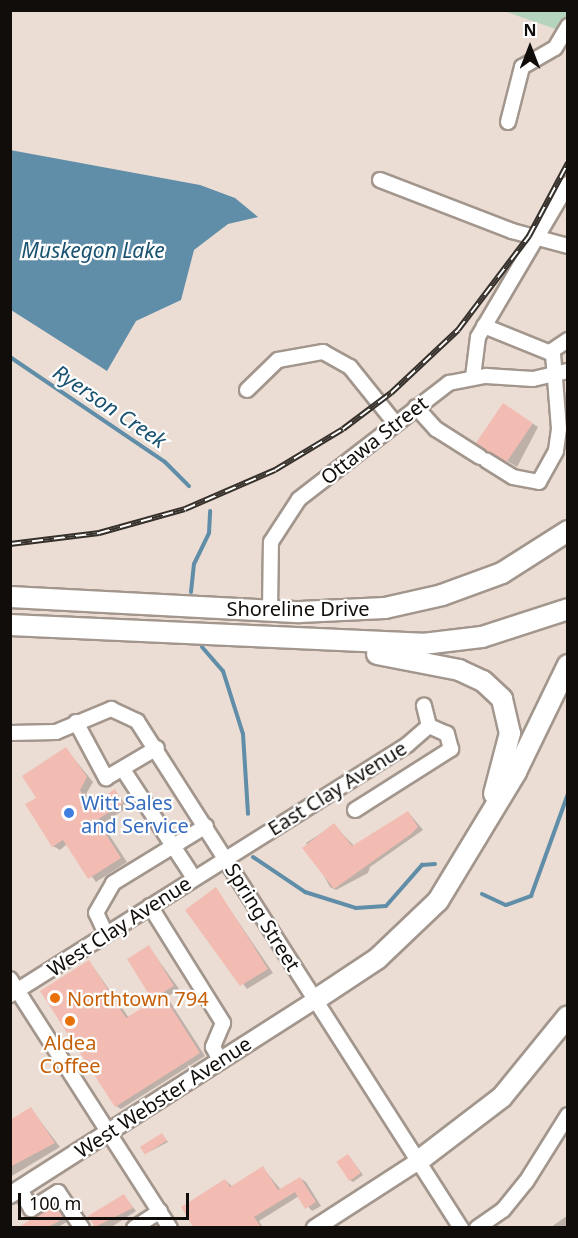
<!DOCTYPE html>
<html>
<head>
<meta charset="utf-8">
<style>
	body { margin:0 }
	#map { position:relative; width:578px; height:1238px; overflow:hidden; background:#ebddd3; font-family:"Noto Sans",sans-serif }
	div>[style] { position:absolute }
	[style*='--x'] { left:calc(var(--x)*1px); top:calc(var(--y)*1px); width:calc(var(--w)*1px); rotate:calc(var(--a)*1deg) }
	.green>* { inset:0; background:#b4d4be }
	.water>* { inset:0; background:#608da8 }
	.shadow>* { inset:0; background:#0003 }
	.stream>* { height:4px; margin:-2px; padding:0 2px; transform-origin:2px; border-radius:2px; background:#608da8 }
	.building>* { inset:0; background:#f2bcb3; transform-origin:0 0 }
	.roads { filter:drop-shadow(2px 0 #a2968d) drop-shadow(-2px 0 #a2968d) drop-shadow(0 2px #a2968d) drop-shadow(0 -2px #a2968d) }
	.minor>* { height:14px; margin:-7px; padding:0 7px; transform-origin:7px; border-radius:7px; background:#fff }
	.major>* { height:16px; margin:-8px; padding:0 8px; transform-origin:8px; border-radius:8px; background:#fff }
	.highway>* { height:20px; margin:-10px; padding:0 10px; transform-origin:10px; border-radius:10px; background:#fff }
	.rail>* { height:6px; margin-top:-3px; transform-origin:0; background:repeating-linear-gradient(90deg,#fff 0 11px,#35302b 0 22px); box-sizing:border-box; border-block:2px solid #35302b }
	.dots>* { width:16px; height:16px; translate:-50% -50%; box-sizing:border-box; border:3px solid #fff; border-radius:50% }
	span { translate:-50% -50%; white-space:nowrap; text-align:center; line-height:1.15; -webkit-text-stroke:4.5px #fff; paint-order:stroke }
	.street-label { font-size:20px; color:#110d0a }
	.shop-label { font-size:20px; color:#366cbe }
	.left { translate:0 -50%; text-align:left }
	.food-label { font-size:20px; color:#c56008 }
	.water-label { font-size:21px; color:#1a526f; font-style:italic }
	.frame { position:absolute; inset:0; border:12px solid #110d0a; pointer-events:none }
	.north { position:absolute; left:500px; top:18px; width:60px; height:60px; -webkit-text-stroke:4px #fff; paint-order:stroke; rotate:0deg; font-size:16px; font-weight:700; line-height:24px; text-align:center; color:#110d0a }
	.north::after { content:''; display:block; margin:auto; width:21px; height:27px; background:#110d0a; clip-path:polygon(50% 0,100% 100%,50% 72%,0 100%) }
	.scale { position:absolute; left:18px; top:1193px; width:171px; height:27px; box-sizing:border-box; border:3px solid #110d0a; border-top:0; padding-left:8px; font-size:18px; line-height:21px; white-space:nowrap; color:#110d0a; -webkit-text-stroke:4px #fff; paint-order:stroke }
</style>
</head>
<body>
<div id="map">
	<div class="green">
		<div style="clip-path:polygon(504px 11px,567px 11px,567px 33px)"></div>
	</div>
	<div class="water">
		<div style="clip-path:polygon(10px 150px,200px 185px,235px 198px,258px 217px,228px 224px,194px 250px,181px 300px,136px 321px,107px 371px,11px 310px)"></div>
	</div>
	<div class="shadow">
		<div style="clip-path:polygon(509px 408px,538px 427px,517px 467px,478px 443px)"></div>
		<div style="clip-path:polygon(66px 749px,93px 782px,86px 794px,92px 805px,115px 791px,128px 807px,102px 824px,127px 862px,96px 882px,67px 844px,60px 850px,53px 846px,38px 798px)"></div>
		<div style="clip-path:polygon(408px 812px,423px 830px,370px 867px,368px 873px,336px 890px,330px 887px,306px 843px,334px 825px,354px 846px)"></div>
		<div style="clip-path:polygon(216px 889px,273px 973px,247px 989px,187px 910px)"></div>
		<div style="clip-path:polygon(149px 947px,179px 989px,167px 997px,205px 1056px,121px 1109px,116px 1106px,89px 961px,129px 1018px,155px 1001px)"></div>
		<div style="clip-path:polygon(31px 1109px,60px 1147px,10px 1177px,10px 1121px)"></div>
		<div style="clip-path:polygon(162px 1134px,168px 1142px,147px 1153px)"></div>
		<div style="clip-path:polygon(348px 1155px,363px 1175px,353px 1182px,350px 1180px)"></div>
		<div style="clip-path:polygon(263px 1168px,281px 1190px,300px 1178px,306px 1182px,321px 1206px,312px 1211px,299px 1196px,259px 1221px,263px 1228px,195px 1228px,183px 1207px,226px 1181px,233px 1187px)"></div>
		<div style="clip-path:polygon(124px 1196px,136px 1211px,110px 1228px,97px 1228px,90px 1217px)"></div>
		<div style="clip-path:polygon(55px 1206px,68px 1221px,57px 1228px,24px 1228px)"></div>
		<div style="clip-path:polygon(568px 1215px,568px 1228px,550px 1228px)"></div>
	</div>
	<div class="stream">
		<div style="--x:10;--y:357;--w:187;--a:34.1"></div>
		<div style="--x:165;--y:462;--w:34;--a:45"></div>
		<div style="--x:191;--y:592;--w:28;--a:-84"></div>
		<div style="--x:194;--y:564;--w:34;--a:-64"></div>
		<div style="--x:209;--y:533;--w:22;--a:-87"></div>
		<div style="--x:202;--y:647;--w:32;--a:49"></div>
		<div style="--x:223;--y:671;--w:66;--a:72.4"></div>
		<div style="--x:243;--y:734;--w:80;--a:86.4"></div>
		<div style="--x:253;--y:857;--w:63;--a:33.9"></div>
		<div style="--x:305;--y:892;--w:53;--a:17.4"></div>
		<div style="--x:356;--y:908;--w:30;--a:-4"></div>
		<div style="--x:386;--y:906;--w:55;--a:-48.7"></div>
		<div style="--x:422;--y:865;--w:13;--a:-4"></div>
		<div style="--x:482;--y:894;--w:26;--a:25"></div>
		<div style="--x:506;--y:905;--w:27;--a:-20"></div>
		<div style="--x:531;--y:896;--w:109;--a:-70.1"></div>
	</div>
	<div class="building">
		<div style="left:503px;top:403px;width:36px;height:49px;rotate:34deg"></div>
		<div style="clip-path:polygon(66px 747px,87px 777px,80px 790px,89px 806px,115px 789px,123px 803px,97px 820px,121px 858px,88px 879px,63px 840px,52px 847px,25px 804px,36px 798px,22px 776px)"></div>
		<div style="clip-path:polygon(408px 811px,418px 827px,411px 834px,334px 889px,302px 848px,334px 823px,352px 846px)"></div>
		<div style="clip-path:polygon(216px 887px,268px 969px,240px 986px,185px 910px)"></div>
		<div style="clip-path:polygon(149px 945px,174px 986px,162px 993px,200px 1053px,115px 1107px,40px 991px,89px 960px,126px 1018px,153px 1001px,127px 959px)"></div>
		<div style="clip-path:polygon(31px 1107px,55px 1143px,10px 1167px,10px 1120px)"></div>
		<div style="left:162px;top:1133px;width:9px;height:26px;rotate:58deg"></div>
		<div style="left:348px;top:1154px;width:23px;height:14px;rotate:56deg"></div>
		<div style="clip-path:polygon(263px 1166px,278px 1190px,300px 1177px,316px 1202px,305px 1209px,295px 1192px,254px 1217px,261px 1227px,193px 1227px,181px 1207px,225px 1179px,230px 1187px)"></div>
		<div style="clip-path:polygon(124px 1194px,133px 1208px,95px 1227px,88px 1216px)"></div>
		<div style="clip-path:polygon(55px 1204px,64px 1218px,49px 1227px,19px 1227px)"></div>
	</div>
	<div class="roads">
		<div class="minor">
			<div style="--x:508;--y:122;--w:57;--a:-75.7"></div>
			<div style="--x:522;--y:67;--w:38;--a:-30"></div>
			<div style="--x:555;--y:48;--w:26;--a:-59"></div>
			<div style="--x:380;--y:180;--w:142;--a:21.1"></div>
			<div style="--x:512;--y:231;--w:58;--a:15"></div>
			<div style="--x:484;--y:326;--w:74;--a:22.1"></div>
			<div style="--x:553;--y:354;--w:75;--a:85.4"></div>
			<div style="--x:559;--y:429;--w:22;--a:98"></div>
			<div style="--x:556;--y:451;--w:35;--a:119"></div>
			<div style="--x:539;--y:482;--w:26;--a:-169"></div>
			<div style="--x:513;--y:477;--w:31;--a:-148"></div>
			<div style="--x:550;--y:352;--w:22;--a:-34"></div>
			<div style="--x:473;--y:377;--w:40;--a:-82.9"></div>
			<div style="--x:478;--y:337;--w:178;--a:-59.5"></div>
			<div style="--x:247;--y:390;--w:43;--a:-44.1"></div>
			<div style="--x:278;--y:360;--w:46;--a:-10.1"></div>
			<div style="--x:323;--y:352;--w:31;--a:29"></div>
			<div style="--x:350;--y:367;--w:72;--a:51.2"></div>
			<div style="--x:416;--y:407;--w:30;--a:48"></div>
			<div style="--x:436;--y:429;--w:52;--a:32.5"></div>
			<div style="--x:270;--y:611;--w:69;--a:-89.2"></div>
			<div style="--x:271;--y:542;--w:51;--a:-56.9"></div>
			<div style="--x:299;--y:499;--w:190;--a:-37.7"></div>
			<div style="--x:449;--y:383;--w:38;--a:-11"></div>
			<div style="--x:486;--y:376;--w:47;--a:3.7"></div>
			<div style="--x:533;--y:379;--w:36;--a:-13"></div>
			<div style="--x:76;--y:722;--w:64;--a:61.8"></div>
			<div style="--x:106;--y:778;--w:59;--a:-30.5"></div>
			<div style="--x:10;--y:733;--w:46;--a:-1.2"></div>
			<div style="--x:56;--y:732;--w:60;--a:-22.7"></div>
			<div style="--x:111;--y:709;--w:29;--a:25"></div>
			<div style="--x:137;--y:721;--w:602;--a:57.42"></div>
			<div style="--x:124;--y:771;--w:128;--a:56.8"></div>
			<div style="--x:355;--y:810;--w:114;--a:-32.4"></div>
			<div style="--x:451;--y:749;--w:16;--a:-105"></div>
			<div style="--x:447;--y:734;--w:20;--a:-156"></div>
			<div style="--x:150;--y:906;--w:138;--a:58"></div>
			<div style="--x:223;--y:1023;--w:26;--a:113"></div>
			<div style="--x:213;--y:1047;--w:15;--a:62"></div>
			<div style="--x:106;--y:934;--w:23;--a:-115"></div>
			<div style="--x:96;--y:913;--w:34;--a:-60"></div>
			<div style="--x:113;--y:883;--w:109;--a:-31.5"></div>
			<div style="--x:10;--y:979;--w:296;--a:57.3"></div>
			<div style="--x:10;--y:995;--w:469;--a:-32.2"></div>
			<div style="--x:407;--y:745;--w:29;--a:-41"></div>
			<div style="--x:429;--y:726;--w:21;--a:-104"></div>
			<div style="--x:20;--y:1189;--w:23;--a:61"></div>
			<div style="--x:31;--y:1209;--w:32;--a:-32"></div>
			<div style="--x:58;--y:1192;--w:43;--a:56.3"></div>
			<div style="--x:134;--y:1228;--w:31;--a:-33"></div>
			<div style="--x:477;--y:1228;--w:32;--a:-35"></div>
			<div style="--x:503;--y:1210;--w:36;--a:-51"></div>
			<div style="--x:526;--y:1182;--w:79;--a:-57.9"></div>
		</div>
		<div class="major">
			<div style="--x:10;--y:1195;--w:362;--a:-32.6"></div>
			<div style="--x:315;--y:1228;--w:121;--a:-32.9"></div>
		</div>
		<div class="highway">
			<div style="--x:10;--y:597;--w:290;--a:3"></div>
			<div style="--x:300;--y:612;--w:85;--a:-2.7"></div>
			<div style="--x:385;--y:608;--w:58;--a:-12.8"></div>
			<div style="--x:442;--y:595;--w:64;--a:-20.1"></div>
			<div style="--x:502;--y:573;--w:78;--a:-32.5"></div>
			<div style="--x:10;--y:625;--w:413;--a:2.6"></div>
			<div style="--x:423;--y:644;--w:59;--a:-6.8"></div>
			<div style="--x:482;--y:637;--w:90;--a:-18"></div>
			<div style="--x:377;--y:654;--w:84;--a:11"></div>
			<div style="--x:459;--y:670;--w:26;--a:25"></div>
			<div style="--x:483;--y:681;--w:26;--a:43"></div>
			<div style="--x:502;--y:699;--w:35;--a:77"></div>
			<div style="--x:510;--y:733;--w:63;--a:104.7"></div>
			<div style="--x:315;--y:1000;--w:74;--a:-33.5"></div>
			<div style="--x:377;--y:959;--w:84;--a:-43.6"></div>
			<div style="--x:438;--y:901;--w:151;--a:-58.8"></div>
			<div style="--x:516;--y:772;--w:119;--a:-64.1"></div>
			<div style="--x:417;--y:1162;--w:107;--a:-37.4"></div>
			<div style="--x:502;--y:1097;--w:104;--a:-50.8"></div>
		</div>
	</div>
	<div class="rail">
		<div style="--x:10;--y:544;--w:90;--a:-7"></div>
		<div style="--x:99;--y:533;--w:89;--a:-15.6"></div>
		<div style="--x:185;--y:509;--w:98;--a:-23.4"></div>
		<div style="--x:275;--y:470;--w:79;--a:-31.1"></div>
		<div style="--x:343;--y:429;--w:60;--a:-36.9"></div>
		<div style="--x:391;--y:393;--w:92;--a:-43.2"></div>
		<div style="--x:458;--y:330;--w:118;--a:-52.9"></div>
		<div style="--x:529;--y:236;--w:83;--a:-61.9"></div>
	</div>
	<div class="dots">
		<div style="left:69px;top:813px;background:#3f7fe0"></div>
		<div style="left:55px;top:998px;background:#e8710a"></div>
		<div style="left:70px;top:1021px;background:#e8710a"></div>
	</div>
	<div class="street-label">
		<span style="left:374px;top:440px;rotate:-38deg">Ottawa Street</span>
		<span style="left:298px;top:608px">Shoreline Drive</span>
		<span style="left:337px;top:788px;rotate:-32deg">East Clay Avenue</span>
		<span style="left:263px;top:917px;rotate:58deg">Spring Street</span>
		<span style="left:119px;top:926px;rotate:-33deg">West Clay Avenue</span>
		<span style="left:163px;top:1097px;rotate:-33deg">West Webster Avenue</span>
	</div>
	<div class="shop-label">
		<span class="left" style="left:81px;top:814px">Witt Sales<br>and Service</span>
	</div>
	<div class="food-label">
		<span class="left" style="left:67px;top:998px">Northtown 794</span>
		<span style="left:70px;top:1054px">Aldea<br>Coffee</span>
	</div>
	<div class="water-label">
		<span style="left:93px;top:250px">Muskegon Lake</span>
		<span style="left:110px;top:406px;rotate:34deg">Ryerson Creek</span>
	</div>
	<div class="frame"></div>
	<div class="north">N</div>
	<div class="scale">100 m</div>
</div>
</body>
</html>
